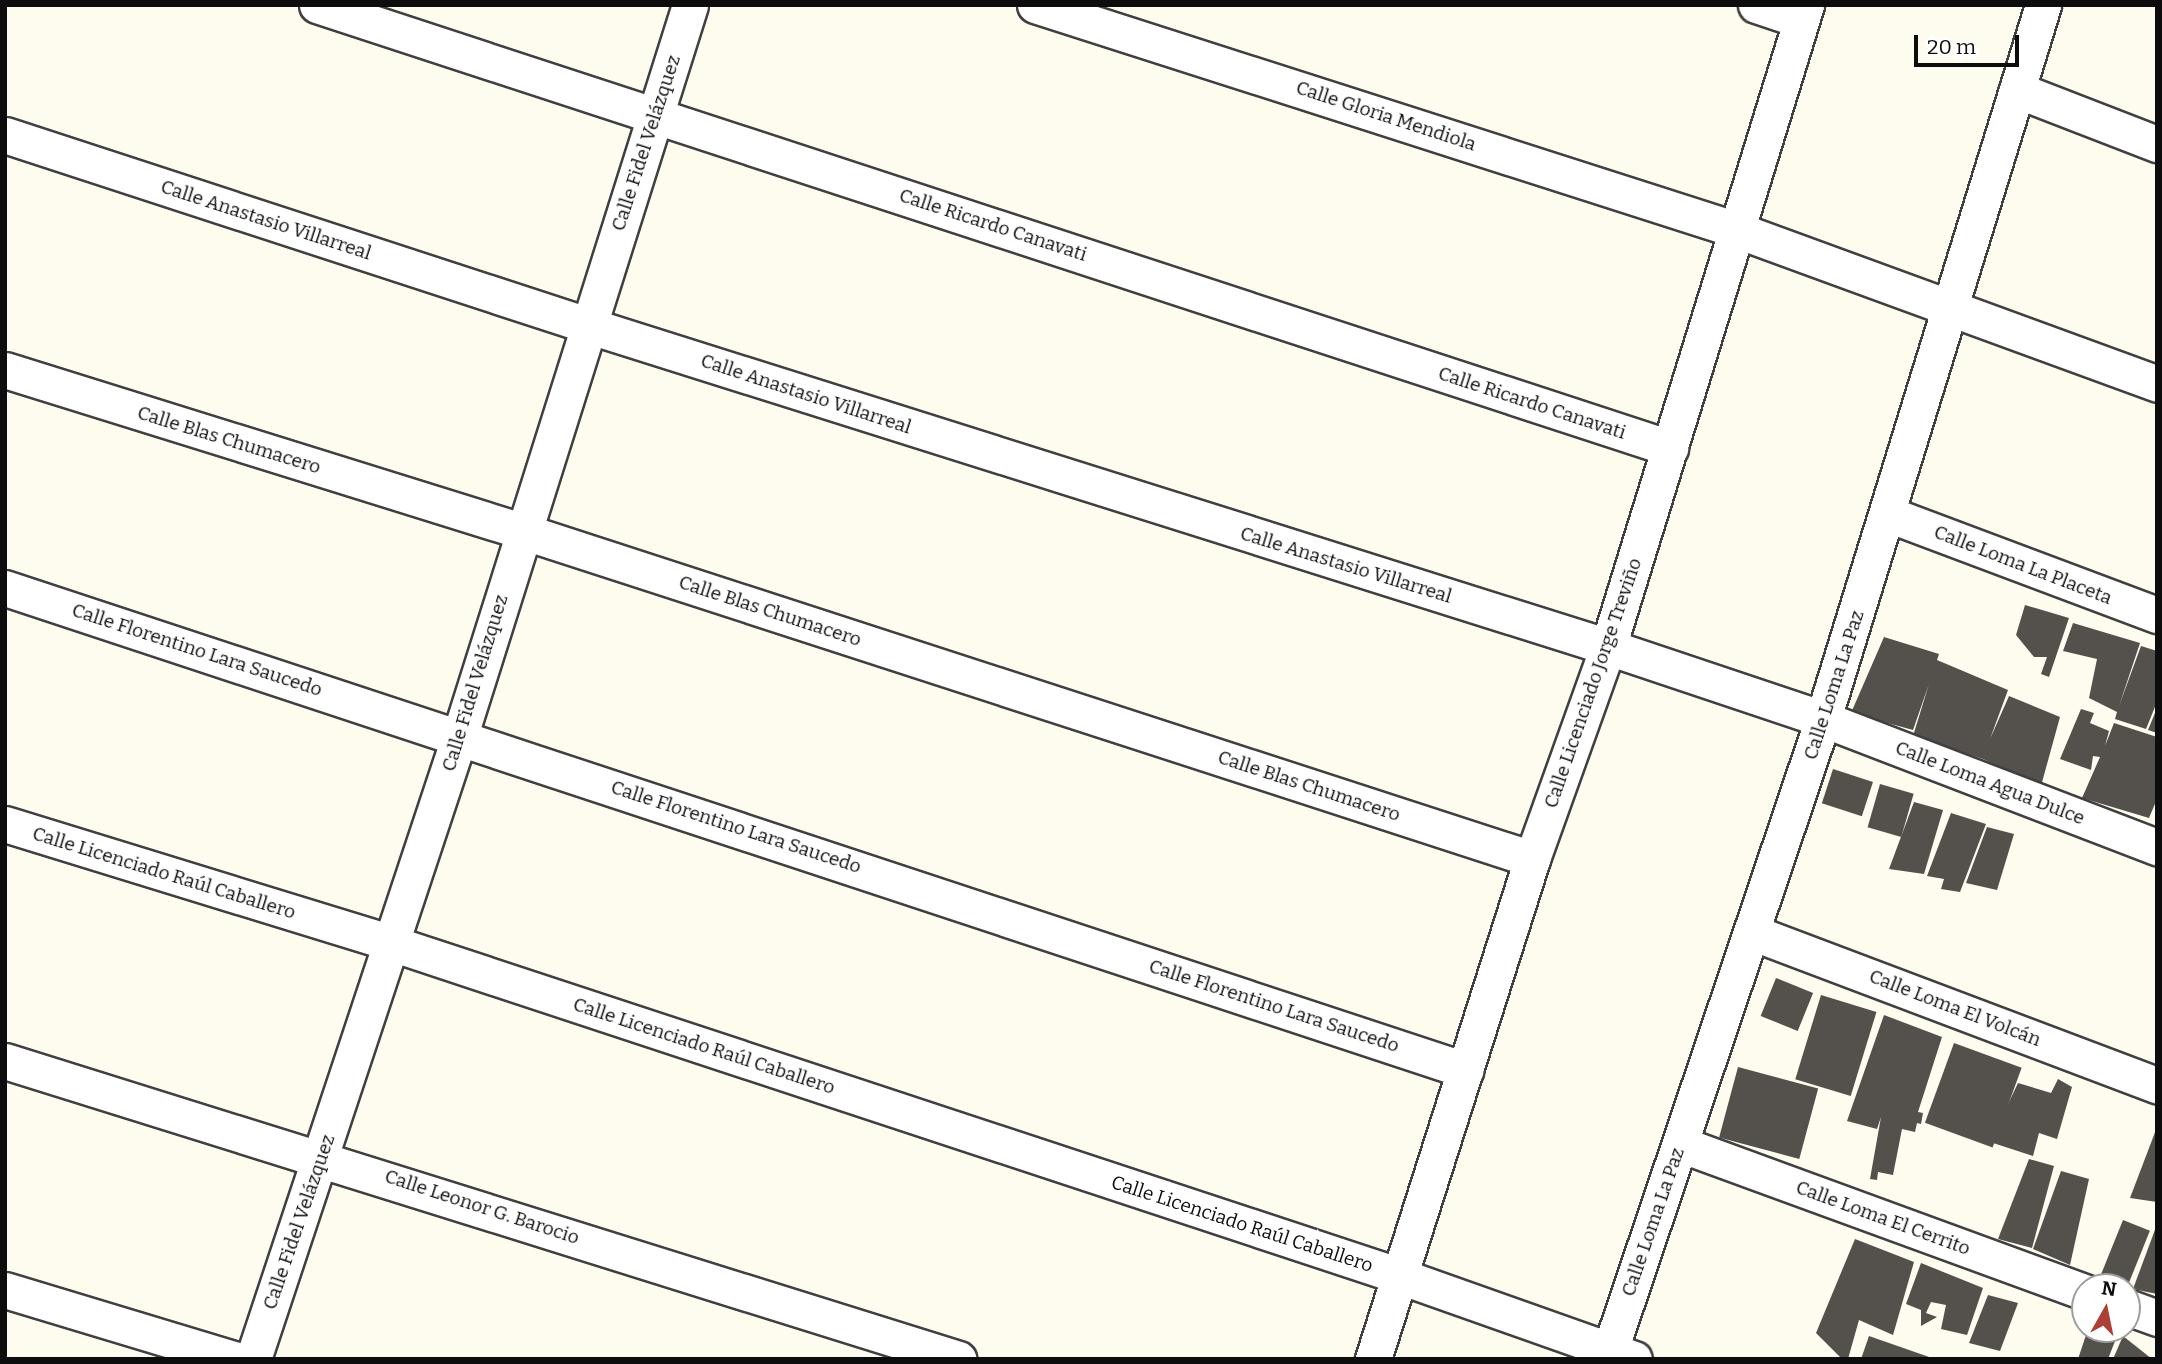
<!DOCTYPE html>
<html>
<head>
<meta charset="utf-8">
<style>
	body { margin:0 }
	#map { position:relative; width:2162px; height:1364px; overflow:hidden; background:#fdfcef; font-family:Bitter,serif }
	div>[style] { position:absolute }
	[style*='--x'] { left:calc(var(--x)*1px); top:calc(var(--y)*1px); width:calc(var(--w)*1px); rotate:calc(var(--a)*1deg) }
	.building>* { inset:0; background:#54504b; transform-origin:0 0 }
	.roads { filter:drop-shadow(2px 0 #404040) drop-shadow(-2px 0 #404040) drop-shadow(0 2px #404040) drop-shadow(0 -2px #404040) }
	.minor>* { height:35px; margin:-17.5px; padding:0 17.5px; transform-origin:17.5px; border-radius:17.5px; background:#fff }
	span { translate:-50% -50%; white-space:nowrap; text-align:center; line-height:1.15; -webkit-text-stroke:7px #fff; paint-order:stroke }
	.street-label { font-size:19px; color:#0d0d0d }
	.frame { position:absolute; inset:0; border:7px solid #0d0d0d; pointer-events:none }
	.north { position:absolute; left:2071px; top:1273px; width:70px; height:70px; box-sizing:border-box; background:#fff; border:2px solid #9e9e9e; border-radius:50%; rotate:9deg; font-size:19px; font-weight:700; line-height:28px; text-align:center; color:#0d0d0d }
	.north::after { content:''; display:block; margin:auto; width:24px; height:32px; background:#ac4036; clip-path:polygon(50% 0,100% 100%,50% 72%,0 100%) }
	.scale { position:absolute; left:1914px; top:35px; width:105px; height:32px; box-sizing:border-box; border:4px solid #0d0d0d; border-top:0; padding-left:9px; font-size:21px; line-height:24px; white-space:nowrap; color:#0d0d0d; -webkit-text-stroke:5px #fff; paint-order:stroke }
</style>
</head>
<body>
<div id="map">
	<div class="building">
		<div style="clip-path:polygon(2025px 605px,2069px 618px,2049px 677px,2041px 674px,2047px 657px,2034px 657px,2016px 635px)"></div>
		<div style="clip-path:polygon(2073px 623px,2140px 643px,2119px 706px,2141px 646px,2157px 651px,2157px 702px,2146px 729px,2115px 719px,2117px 712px,2089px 698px,2097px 659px,2063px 651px)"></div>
		<div style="clip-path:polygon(1884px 637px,1939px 654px,1937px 660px,2008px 690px,1990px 739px,2009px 696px,2060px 717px,2041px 786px,1983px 759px,1913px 736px,1929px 684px,1913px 730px,1851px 713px)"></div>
		<div style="clip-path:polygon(2157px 708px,2157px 733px,2148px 730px)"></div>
		<div style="clip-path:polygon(2081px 709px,2094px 713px,2090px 723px,2109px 731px,2105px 746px,2114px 723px,2157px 737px,2157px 799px,2149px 818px,2082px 798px,2100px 757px,2093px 756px,2091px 770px,2060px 759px)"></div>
		<div style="left:1833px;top:769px;width:42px;height:36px;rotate:18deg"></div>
		<div style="left:1880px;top:784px;width:35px;height:45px;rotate:16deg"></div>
		<div style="clip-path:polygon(1914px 802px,1943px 810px,1924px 874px,1889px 869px)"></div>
		<div style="clip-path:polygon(1951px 813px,1986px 824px,1960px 892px,1941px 889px,1944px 879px,1927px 876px)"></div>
		<div style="clip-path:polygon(1987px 827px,2014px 834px,1997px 890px,1966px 883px)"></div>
		<div style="left:1776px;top:978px;width:40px;height:41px;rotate:22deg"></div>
		<div style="left:1821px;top:995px;width:58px;height:88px;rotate:17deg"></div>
		<div style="clip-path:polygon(1884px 1015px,1942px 1037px,1918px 1112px,1923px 1113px,1921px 1124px,1917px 1123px,1915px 1132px,1902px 1129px,1893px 1175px,1878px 1172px,1877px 1180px,1870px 1179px,1881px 1117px,1877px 1129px,1847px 1121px)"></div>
		<div style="left:1954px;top:1043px;width:72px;height:85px;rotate:20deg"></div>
		<div style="left:1738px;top:1067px;width:83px;height:73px;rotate:15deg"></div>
		<div style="clip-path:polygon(2058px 1079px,2072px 1087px,2057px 1139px,2039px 1133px,2033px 1156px,1990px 1142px,2018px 1083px,2051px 1093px)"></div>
		<div style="clip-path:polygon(2157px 1127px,2157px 1202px,2130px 1198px)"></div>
		<div style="clip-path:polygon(2029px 1159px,2054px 1166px,2032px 1248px,1998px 1239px)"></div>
		<div style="clip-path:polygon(2061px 1171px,2089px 1179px,2070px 1265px,2033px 1249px)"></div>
		<div style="left:2123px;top:1220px;width:29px;height:59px;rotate:22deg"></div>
		<div style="clip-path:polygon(2156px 1227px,2157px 1227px,2157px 1294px,2133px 1289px)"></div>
		<div style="clip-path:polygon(1855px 1239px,1914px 1262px,1893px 1335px,1859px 1320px,1848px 1359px,1842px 1359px,1816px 1333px)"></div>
		<div style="clip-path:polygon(1921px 1263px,1983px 1288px,1967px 1335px,1941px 1329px,1946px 1305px,1931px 1302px,1926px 1313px,1937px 1317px,1921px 1326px,1921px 1310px,1906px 1304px)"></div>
		<div style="clip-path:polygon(1988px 1295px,2018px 1303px,2000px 1351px,1969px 1343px)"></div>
		<div style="clip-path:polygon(2088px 1329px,2119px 1331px,2108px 1359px,2078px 1359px)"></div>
		<div style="clip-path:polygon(1869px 1336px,1932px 1358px,1932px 1359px,1861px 1359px)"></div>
		<div style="clip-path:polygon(2123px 1336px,2152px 1359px,2113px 1359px)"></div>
	</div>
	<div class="roads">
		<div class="minor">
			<div style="--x:317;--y:5;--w:1424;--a:18.13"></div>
			<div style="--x:1035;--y:5;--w:737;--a:17.77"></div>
			<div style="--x:1737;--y:230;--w:447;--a:20.1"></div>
			<div style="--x:1756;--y:5;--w:47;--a:18.4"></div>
			<div style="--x:2017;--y:90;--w:150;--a:21.1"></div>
			<div style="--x:5;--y:135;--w:612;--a:18.08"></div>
			<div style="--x:587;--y:325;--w:1071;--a:17.5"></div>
			<div style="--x:1608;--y:647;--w:227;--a:18.5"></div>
			<div style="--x:1823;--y:719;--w:358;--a:21"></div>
			<div style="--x:5;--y:370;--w:541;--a:17.3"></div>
			<div style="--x:522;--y:531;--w:1062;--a:17.99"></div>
			<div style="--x:1888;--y:514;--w:287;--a:20.6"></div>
			<div style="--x:5;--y:588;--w:1538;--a:18.27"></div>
			<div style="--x:5;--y:824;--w:404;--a:17.1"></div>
			<div style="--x:391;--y:943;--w:1063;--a:18.26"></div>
			<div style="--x:1400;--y:1276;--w:248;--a:19.5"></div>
			<div style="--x:1754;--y:933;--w:431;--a:20.7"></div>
			<div style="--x:5;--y:1061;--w:999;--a:17.36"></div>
			<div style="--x:1680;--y:1144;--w:431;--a:20.1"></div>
			<div style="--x:5;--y:1290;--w:239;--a:16.8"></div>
			<div style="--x:2127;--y:1307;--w:32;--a:20"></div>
			<div style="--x:253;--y:1359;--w:657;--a:-71.65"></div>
			<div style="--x:460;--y:735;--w:765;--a:-72.51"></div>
			<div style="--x:1373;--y:1359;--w:525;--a:-72.36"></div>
			<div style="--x:1532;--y:859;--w:225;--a:-70.3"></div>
			<div style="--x:1608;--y:647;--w:672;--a:-72.86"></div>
			<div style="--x:1607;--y:1359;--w:675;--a:-71.35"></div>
			<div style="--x:1823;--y:719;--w:747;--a:-72.87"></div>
		</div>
	</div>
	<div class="street-label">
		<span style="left:1386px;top:116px;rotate:18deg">Calle Gloria Mendiola</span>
		<span style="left:646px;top:143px;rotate:-72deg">Calle Fidel Velázquez</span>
		<span style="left:266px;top:220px;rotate:18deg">Calle Anastasio Villarreal</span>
		<span style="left:993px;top:225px;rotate:18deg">Calle Ricardo Canavati</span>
		<span style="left:806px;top:394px;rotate:18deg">Calle Anastasio Villarreal</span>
		<span style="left:1532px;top:403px;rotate:18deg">Calle Ricardo Canavati</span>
		<span style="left:229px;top:440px;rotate:17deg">Calle Blas Chumacero</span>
		<span style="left:1346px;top:565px;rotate:17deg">Calle Anastasio Villarreal</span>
		<span style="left:2023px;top:565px;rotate:21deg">Calle Loma La Placeta</span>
		<span style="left:770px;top:611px;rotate:18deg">Calle Blas Chumacero</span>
		<span style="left:197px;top:650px;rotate:18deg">Calle Florentino Lara Saucedo</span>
		<span style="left:475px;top:683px;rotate:-73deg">Calle Fidel Velázquez</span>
		<span style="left:1593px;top:683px;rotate:-71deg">Calle Licenciado Jorge Treviño</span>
		<span style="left:1834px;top:685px;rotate:-72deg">Calle Loma La Paz</span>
		<span style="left:1990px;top:783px;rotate:21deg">Calle Loma Agua Dulce</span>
		<span style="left:1309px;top:786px;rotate:18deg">Calle Blas Chumacero</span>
		<span style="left:736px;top:827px;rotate:18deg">Calle Florentino Lara Saucedo</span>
		<span style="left:164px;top:873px;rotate:17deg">Calle Licenciado Raúl Caballero</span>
		<span style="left:1274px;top:1006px;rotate:18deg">Calle Florentino Lara Saucedo</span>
		<span style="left:1955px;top:1008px;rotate:21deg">Calle Loma El Volcán</span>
		<span style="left:704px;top:1046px;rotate:18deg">Calle Licenciado Raúl Caballero</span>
		<span style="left:482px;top:1207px;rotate:18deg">Calle Leonor G. Barocio</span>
		<span style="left:1883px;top:1218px;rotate:20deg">Calle Loma El Cerrito</span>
		<span style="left:299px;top:1222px;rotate:-71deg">Calle Fidel Velázquez</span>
		<span style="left:1653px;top:1222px;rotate:-71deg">Calle Loma La Paz</span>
		<span style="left:1242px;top:1224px;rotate:18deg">Calle Licenciado Raúl Caballero</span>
	</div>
	<div class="frame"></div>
	<div class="north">N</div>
	<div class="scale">20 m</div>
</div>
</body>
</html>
